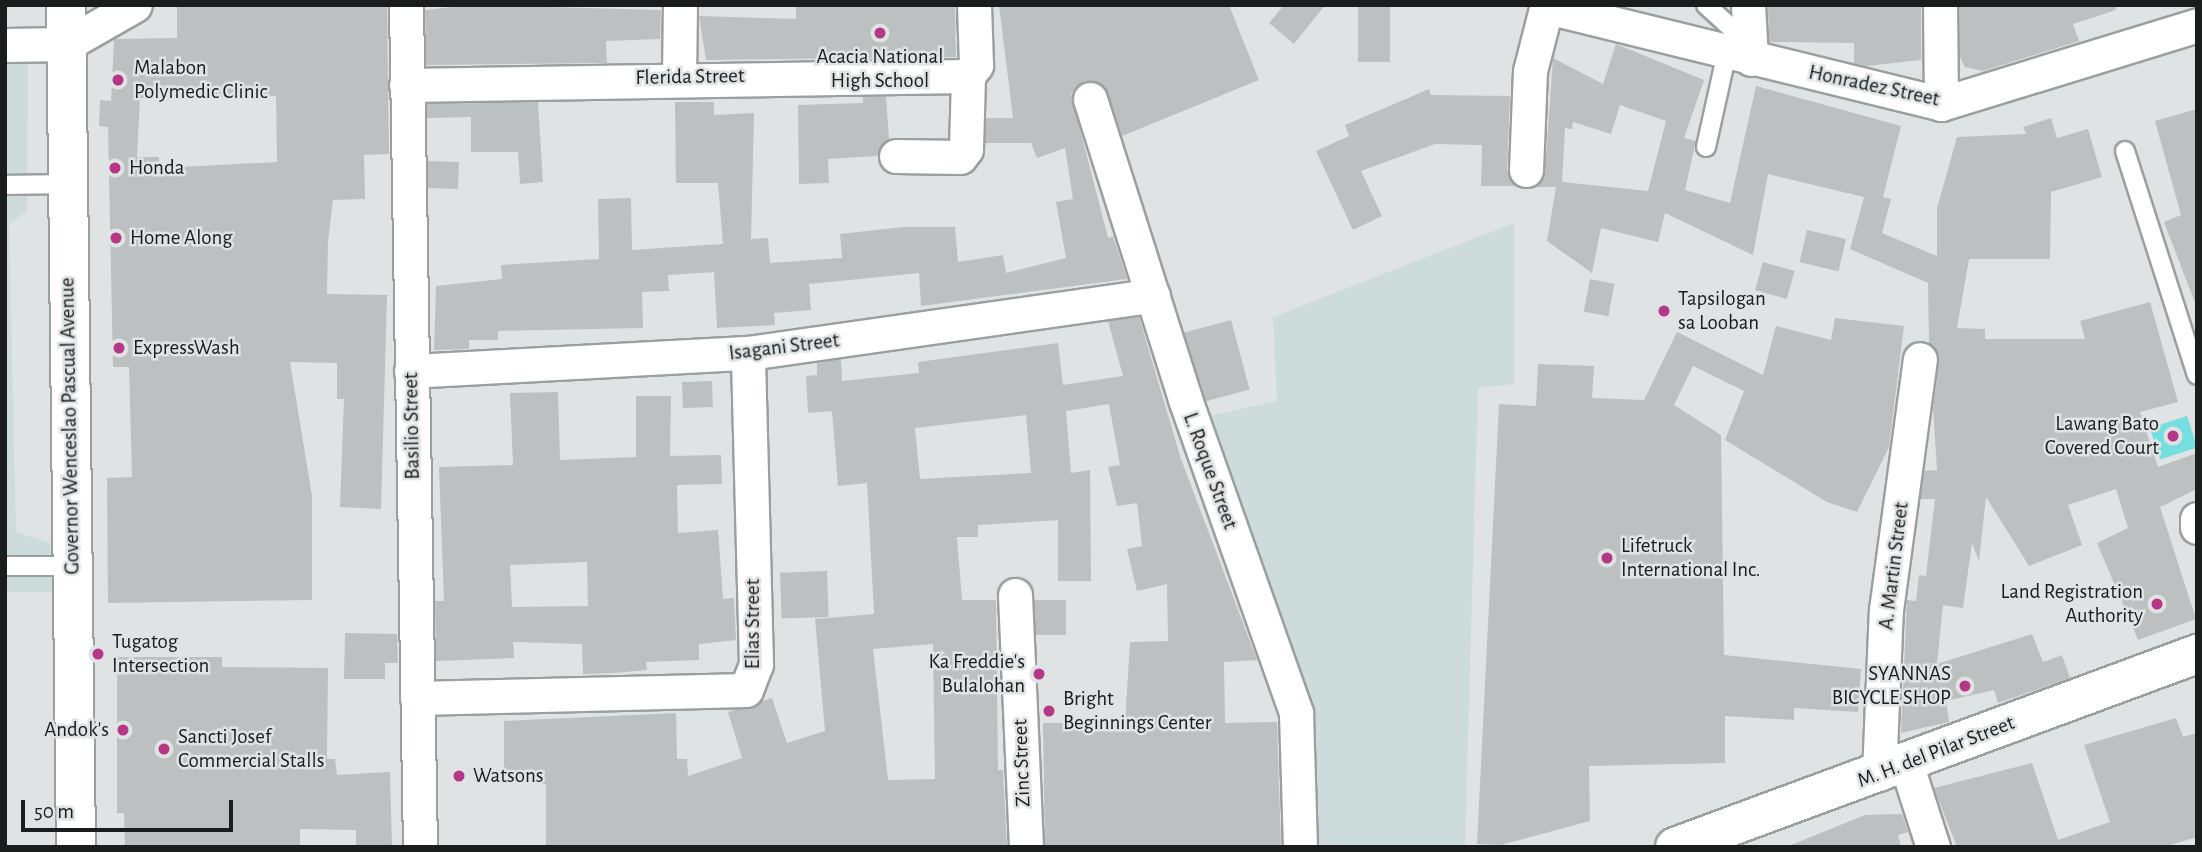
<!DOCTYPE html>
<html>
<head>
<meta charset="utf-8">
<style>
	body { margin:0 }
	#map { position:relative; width:2202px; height:852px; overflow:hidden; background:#dfe3e3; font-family:"Alegreya Sans",sans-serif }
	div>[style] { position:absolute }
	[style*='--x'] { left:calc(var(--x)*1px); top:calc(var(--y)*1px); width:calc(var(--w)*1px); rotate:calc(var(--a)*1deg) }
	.built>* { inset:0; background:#cddbda }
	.green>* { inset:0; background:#75dfdf; transform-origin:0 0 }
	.building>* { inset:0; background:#bcc0c0; transform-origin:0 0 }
	.roads { filter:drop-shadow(2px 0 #9a9f9f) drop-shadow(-2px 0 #9a9f9f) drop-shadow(0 2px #9a9f9f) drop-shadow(0 -2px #9a9f9f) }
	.service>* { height:18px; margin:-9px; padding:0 9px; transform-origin:9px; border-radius:9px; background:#fff }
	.minor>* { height:33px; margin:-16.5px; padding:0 16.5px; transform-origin:16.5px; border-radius:16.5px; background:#fff }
	.secondary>* { height:38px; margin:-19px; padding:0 19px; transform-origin:19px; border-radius:19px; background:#fff }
	.dots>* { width:19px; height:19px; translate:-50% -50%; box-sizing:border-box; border:4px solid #dfe3e3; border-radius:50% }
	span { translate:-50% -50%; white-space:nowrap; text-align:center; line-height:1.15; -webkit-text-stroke:5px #dfe3e3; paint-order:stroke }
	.poi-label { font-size:21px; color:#1b1d1d }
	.left { translate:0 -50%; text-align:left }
	.right { translate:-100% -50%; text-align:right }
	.street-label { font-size:21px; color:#1b1d1d }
	.frame { position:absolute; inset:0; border:7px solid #1b1d1d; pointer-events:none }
	.scale { position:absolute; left:21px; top:800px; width:212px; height:32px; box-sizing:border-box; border:4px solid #1b1d1d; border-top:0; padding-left:9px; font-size:21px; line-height:24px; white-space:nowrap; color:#1b1d1d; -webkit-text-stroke:5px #dfe3e3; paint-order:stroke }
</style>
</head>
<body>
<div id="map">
	<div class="built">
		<div style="clip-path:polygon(5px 53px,28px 53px,27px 211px,9px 224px,16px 532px,50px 543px,53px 592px,5px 592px)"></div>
		<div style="clip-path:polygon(1514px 223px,1514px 384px,1478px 388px,1465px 847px,1309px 847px,1303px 681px,1201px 418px,1277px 401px,1273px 317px)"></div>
	</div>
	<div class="green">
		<div style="left:2187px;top:416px;width:33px;height:39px;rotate:72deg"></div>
	</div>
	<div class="building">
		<div style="clip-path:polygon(evenodd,177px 5px,387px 5px,389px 154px,364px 155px,365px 199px,333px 200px,328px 241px,327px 294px,387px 295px,381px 509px,340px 507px,344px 399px,337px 399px,337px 363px,290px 362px,312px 496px,312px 600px,108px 603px,107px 478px,132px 477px,129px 367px,113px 367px,108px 127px,99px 126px,100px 100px,111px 101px,114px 39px,177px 38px,177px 5px,276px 96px,277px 162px,159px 168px,159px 157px,137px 157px,140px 98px,276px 96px)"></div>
		<div style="clip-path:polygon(471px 5px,661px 10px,660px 39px,606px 41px,607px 63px,426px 65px,425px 10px)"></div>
		<div style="clip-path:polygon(796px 5px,955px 5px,956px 57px,706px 60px,699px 16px,796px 19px)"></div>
		<div style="clip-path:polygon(999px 5px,1229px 5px,1259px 80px,1122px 136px,1102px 84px,1084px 81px,1071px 94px,1108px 238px,1113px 236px,1127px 279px,921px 306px,919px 273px,809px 284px,811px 310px,774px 313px,775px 325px,717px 328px,714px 272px,668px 275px,669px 291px,642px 292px,643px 328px,498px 331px,498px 340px,469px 340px,469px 349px,434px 350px,436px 286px,502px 279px,501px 265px,599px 259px,598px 199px,631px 198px,632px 250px,723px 244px,718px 183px,676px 183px,675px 102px,714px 102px,714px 115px,754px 113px,751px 239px,768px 238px,770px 263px,842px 258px,840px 234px,903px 227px,955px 227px,958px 262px,1003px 255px,1006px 273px,1066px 258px,1056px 202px,1073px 199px,1065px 148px,1037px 158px,1031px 143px,985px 143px,986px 118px,1013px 118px)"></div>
		<div style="clip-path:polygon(1284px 5px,1325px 5px,1294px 44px,1269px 23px)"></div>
		<div style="left:1358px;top:5px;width:32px;height:57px"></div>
		<div style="clip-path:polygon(1768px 5px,1921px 5px,1921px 60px,1866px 66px,1854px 63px,1854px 43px,1769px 42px)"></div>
		<div style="clip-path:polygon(1959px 5px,2115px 5px,2116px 10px,2073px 24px,2079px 41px,1983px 71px,1965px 67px,1960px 57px)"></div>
		<div style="clip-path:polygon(evenodd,1616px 44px,1704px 80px,1684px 138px,1696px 141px,1685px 190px,1730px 203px,1756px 86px,1901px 126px,1883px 197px,1891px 199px,1882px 233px,1937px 256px,1937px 208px,1957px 137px,2026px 134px,2023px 127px,2051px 118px,2057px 138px,2088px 129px,2102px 177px,2051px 192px,2050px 259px,1969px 259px,1957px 328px,1985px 329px,1985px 339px,2085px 339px,2080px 321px,2150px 302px,2178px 402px,2140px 412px,2158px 467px,2197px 453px,2197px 489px,2160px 507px,2196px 619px,2138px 640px,2097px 543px,2128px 528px,2116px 489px,2068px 505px,2082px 545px,2029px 566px,1986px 497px,1979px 561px,1972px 543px,1963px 608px,1943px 605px,1937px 664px,2032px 634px,2043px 662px,2062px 655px,2070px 678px,1998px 703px,1994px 690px,1946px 701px,1949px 722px,1901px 733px,1907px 600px,1916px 601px,1919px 575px,1926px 576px,1935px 499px,1920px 499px,1924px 471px,1937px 470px,1933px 408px,1939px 361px,1929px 342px,1928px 283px,1850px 249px,1864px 197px,1768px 174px,1753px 255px,1665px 213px,1658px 242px,1601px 228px,1592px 273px,1547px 241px,1556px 187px,1536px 187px,1545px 171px,1553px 58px,1603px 84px,1616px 44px,1620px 105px,1666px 121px,1648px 191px,1562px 182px,1565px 128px,1572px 129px,1573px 122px,1611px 134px,1620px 105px)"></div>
		<div style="clip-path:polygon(1429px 89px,1431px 95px,1510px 96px,1507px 169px,1516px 186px,1481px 186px,1482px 145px,1435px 144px,1361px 171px,1382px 216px,1353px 230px,1316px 151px,1349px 136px,1345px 125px)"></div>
		<div style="clip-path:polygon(863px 97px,886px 97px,889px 139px,877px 156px,828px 159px,829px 183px,799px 184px,798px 105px,863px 103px)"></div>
		<div style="clip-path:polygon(538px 102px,543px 182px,520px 184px,518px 152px,471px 152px,471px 117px,427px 118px,427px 104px)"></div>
		<div style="clip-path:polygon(2197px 109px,2197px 303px,2195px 303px,2164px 222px,2181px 215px,2155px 121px)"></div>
		<div style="left:428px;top:161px;width:31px;height:27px;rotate:2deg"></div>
		<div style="left:1807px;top:230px;width:40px;height:33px;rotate:13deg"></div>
		<div style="left:1763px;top:262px;width:33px;height:29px;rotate:16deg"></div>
		<div style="left:1590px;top:279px;width:25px;height:33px;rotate:11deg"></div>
		<div style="clip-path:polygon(evenodd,1139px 317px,1181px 459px,1257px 660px,1224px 662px,1225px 723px,1277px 722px,1281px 847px,1045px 847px,1043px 723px,1125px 723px,1130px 642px,1168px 641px,1167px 584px,1137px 591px,1127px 549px,1142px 546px,1137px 503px,1117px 506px,1108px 467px,1120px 465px,1109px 404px,1066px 411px,1071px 473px,1090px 470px,1091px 581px,1058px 581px,1058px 520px,978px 525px,978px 537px,957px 537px,962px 600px,996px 600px,998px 770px,1003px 770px,1007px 847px,546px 847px,546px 784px,504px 781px,504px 721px,676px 713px,677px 759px,687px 759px,688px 776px,742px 758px,728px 712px,772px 698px,787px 743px,825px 731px,815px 619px,874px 614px,867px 483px,838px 486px,832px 411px,808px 413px,806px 376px,817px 375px,817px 363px,841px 359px,842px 381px,919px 373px,918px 362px,1058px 343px,1063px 385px,1123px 376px,1108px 321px,1139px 317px,1026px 415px,1031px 473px,920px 479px,915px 428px,1026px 415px,1139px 317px,933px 644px,935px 779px,888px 780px,873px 649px,933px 644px)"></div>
		<div style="clip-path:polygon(1835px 318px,1904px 326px,1889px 447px,1857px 512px,1827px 502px,1725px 440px,1744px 391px,1693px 366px,1674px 405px,1721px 435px,1724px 655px,1861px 669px,1858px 712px,1794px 708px,1794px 720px,1725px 716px,1725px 763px,1589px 766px,1590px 821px,1501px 845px,1477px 844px,1499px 404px,1536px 406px,1538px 364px,1594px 366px,1592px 398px,1644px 400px,1677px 332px,1763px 375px,1776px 326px,1831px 340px)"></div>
		<div style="left:1231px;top:320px;width:72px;height:49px;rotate:75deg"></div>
		<div style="left:712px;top:381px;width:26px;height:30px;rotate:88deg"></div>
		<div style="clip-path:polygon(evenodd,558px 392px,560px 460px,636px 457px,636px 396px,671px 396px,670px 456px,721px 455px,722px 484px,677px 485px,678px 533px,718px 530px,723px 599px,734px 598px,736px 640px,699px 644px,699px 660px,646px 662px,647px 670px,614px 673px,583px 674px,582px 644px,513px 642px,514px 658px,436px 661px,435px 601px,444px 601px,439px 467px,513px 465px,510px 393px,558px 392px,587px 562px,588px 606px,512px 607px,510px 565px,587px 562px)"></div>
		<div style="left:827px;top:571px;width:46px;height:47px;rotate:88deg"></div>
		<div style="left:1034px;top:600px;width:32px;height:35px"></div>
		<div style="clip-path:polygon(345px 633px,397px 634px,398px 663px,385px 663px,385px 679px,344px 679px)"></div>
		<div style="clip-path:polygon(117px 657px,222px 657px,222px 667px,328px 668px,327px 759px,335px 759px,337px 775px,390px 772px,392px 847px,356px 847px,356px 830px,300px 829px,300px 847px,125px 847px,124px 813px,117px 813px)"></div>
		<div style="clip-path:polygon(2176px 718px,2183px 737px,2197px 733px,2197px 837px,2164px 847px,1957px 847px,1934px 788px,2032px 763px,2058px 840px,2110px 822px,2084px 745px)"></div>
		<div style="clip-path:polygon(1902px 814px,1908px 832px,1898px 835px,1901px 847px,1786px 847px,1865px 815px)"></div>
	</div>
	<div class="roads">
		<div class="service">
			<div style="--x:1706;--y:5;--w:59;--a:42.3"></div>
			<div style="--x:1706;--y:147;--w:97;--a:-77.5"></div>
			<div style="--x:2125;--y:151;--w:235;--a:72.2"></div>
			<div style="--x:5;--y:185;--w:61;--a:-0.9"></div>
			<div style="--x:5;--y:566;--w:67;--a:0"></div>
		</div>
		<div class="minor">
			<div style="--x:406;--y:5;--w:842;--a:89.05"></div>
			<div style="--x:1748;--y:5;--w:54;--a:86.8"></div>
			<div style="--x:1940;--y:5;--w:99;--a:89.4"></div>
			<div style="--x:1547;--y:7;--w:406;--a:13.8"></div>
			<div style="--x:1941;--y:104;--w:268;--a:-17.1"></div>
			<div style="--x:5;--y:45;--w:62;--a:-0.9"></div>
			<div style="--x:67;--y:44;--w:78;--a:-29.8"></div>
			<div style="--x:679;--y:76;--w:71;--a:-89.2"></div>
			<div style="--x:406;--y:85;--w:562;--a:-0.92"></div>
			<div style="--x:968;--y:76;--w:14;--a:-54"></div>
			<div style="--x:976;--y:65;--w:60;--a:-91.9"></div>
			<div style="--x:1090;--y:99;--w:315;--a:72.4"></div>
			<div style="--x:1185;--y:399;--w:333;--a:70.5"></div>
			<div style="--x:1296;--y:713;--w:134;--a:88.3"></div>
			<div style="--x:896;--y:156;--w:64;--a:0.9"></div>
			<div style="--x:960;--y:157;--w:10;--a:-53"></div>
			<div style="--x:966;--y:149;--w:73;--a:-88.4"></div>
			<div style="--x:1526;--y:170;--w:99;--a:-87.7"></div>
			<div style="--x:1530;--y:71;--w:68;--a:-75.6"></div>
			<div style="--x:411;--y:371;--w:337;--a:-3.1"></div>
			<div style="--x:748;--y:353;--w:409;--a:-8.1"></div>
			<div style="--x:2197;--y:519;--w:8;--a:90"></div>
			<div style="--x:1015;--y:595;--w:252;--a:87.5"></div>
			<div style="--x:417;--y:698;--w:329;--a:-1.4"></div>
			<div style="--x:746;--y:690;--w:28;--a:-69"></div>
			<div style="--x:756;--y:664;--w:311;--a:-91.5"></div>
			<div style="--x:1906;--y:763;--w:88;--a:72.2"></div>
			<div style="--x:1879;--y:774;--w:164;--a:-87.6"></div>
			<div style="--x:1886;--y:610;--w:253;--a:-82.3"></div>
		</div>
		<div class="secondary">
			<div style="--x:66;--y:5;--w:842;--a:89.32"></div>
			<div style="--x:1675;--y:847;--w:557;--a:-20.29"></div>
		</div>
	</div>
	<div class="dots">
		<div style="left:880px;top:33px;background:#b53887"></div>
		<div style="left:118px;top:80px;background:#b53887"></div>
		<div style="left:115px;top:168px;background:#b53887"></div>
		<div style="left:116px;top:238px;background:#b53887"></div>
		<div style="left:1664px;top:311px;background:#b53887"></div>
		<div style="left:119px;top:348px;background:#b53887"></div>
		<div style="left:2173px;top:436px;background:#b53887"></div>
		<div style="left:1607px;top:558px;background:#b53887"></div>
		<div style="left:2157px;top:604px;background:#b53887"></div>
		<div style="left:98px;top:654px;background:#b53887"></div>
		<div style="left:1039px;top:674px;background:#b53887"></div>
		<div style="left:1965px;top:686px;background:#b53887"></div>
		<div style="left:1049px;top:711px;background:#b53887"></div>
		<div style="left:123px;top:730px;background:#b53887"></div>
		<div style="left:164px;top:749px;background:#b53887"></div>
		<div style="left:459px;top:776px;background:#b53887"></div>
	</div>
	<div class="poi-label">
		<span style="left:880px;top:69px">Acacia National<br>High School</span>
		<span class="left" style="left:134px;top:80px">Malabon<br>Polymedic Clinic</span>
		<span class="left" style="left:129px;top:168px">Honda</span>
		<span class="left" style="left:130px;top:238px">Home Along</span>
		<span class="left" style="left:1678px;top:311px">Tapsilogan<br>sa Looban</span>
		<span class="left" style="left:133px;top:348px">ExpressWash</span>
		<span class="right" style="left:2159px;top:436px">Lawang Bato<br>Covered Court</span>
		<span class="left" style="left:1621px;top:558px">Lifetruck<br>International Inc.</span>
		<span class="right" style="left:2143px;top:604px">Land Registration<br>Authority</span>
		<span class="left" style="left:112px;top:654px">Tugatog<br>Intersection</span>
		<span class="right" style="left:1025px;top:674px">Ka Freddie's<br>Bulalohan</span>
		<span class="right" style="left:1951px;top:686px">SYANNAS<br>BICYCLE SHOP</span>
		<span class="left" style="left:1063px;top:711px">Bright<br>Beginnings Center</span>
		<span class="right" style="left:109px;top:730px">Andok's</span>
		<span class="left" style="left:178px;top:749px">Sancti Josef<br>Commercial Stalls</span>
		<span class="left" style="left:473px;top:776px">Watsons</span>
	</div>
	<div class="street-label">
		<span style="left:690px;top:77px;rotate:-1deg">Flerida Street</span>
		<span style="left:1874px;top:86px;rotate:12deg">Honradez Street</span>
		<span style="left:784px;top:347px;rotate:-7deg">Isagani Street</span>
		<span style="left:70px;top:426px;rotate:-91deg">Governor Wenceslao Pascual Avenue</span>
		<span style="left:412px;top:426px;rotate:-91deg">Basilio Street</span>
		<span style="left:1210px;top:471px;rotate:70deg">L. Roque Street</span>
		<span style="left:1894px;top:566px;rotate:-83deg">A. Martin Street</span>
		<span style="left:753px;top:624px;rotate:-90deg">Elias Street</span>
		<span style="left:1936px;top:752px;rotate:-21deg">M. H. del Pilar Street</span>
		<span style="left:1022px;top:763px;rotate:-92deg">Zinc Street</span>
	</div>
	<div class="frame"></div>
	<div class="scale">50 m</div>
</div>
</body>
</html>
